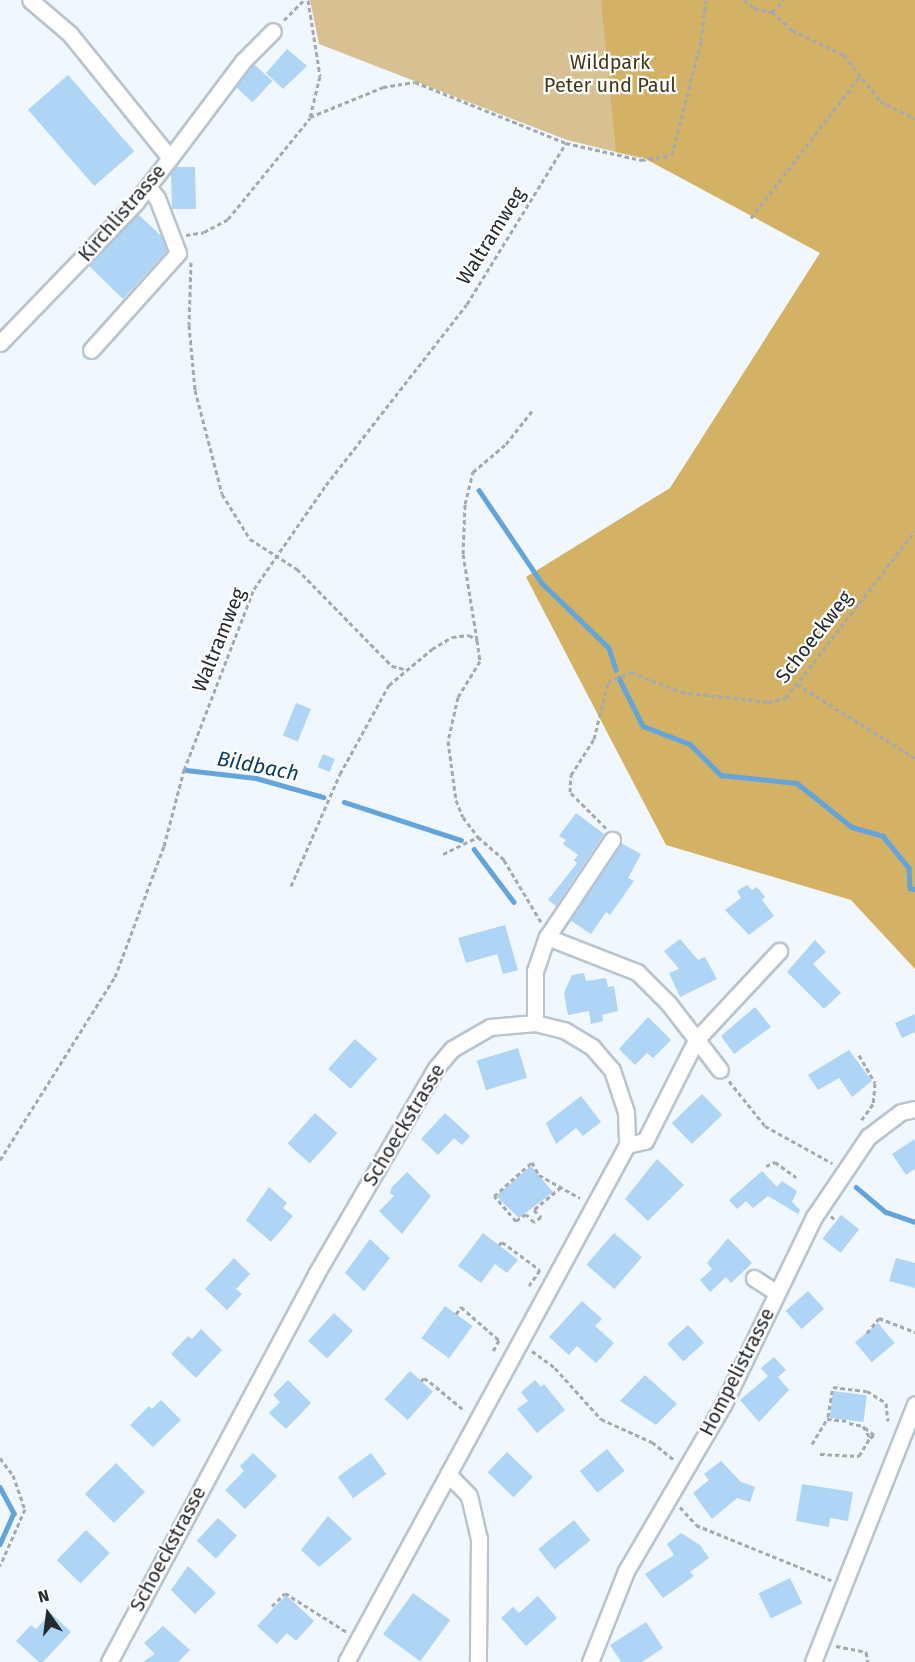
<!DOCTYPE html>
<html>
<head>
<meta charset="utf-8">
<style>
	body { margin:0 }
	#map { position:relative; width:915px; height:1662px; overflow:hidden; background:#f0f7fe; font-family:"Fira Sans",sans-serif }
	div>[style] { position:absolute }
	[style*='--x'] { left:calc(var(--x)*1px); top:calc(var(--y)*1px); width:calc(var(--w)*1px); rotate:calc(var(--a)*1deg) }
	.green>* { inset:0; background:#d7c192 }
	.forest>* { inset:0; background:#d4b265 }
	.stream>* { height:4.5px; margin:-2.25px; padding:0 2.25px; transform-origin:2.25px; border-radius:2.25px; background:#63a4da }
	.building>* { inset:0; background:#aed4f6; transform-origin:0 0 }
	.path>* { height:3px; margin-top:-1.5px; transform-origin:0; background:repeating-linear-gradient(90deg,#a3a9af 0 4.5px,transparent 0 7.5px) }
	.roads { filter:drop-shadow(2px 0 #b8c4cf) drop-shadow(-2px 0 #b8c4cf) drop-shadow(0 2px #b8c4cf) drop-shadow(0 -2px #b8c4cf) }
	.minor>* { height:15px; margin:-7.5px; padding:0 7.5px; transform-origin:7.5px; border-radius:7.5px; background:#fff }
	span { translate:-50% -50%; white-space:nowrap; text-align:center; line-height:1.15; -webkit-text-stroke:4.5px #fff; paint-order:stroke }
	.park-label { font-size:20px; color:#453615 }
	.street-label { font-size:20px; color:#24292d }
	.water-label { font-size:21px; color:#073c5f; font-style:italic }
	.north { position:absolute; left:18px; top:1584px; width:60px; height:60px; -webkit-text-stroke:4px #fff; paint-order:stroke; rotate:346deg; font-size:16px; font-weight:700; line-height:24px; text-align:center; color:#24292d }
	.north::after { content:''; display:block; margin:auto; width:21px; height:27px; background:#24292d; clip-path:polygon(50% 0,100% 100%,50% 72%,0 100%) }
</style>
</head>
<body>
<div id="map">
	<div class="green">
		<div style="clip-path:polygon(310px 0,703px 0,671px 153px,640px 158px,567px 140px,319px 44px)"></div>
	</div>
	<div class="forest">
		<div style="clip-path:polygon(601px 0,915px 0,915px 969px,851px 900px,666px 845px,526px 577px,670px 488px,820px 253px,642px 157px,616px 152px)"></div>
	</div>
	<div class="stream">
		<div style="--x:479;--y:490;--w:112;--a:55.9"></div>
		<div style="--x:542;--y:583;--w:93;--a:44.1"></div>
		<div style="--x:609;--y:648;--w:23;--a:72"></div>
		<div style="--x:619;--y:678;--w:54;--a:63.4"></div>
		<div style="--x:643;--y:726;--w:50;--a:21"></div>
		<div style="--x:690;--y:744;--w:44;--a:45"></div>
		<div style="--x:721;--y:775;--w:76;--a:6"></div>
		<div style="--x:797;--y:783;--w:70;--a:38.7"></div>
		<div style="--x:852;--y:827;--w:32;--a:16"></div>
		<div style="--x:883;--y:836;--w:41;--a:50.9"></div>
		<div style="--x:909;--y:868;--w:20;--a:87"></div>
		<div style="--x:910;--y:888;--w:5;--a:11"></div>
		<div style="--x:186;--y:770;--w:70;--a:6.5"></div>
		<div style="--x:256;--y:778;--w:70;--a:15.8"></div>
		<div style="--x:344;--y:802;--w:123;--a:18"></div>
		<div style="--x:474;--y:849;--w:66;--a:53"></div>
		<div style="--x:856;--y:1187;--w:39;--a:40"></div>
		<div style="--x:886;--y:1212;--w:31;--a:19"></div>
		<div style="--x:0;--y:1487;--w:30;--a:62"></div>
		<div style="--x:14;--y:1513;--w:34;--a:114"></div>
	</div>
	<div class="building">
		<div style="clip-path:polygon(287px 49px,307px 66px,283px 89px,266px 73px)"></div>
		<div style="left:254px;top:64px;width:25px;height:29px;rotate:43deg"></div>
		<div style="left:68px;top:75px;width:101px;height:53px;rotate:49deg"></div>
		<div style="clip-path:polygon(176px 167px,195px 167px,196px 209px,172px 209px,171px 173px)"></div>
		<div style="clip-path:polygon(138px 214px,162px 237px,167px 251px,123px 299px,88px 265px)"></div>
		<div style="left:296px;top:703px;width:16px;height:35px;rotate:22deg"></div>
		<div style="left:323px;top:754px;width:13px;height:14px;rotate:23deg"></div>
		<div style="clip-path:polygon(576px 813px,604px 834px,556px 906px,548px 900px,577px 863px,574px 860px,578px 855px,563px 844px,566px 840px,559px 836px)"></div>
		<div style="clip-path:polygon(621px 843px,641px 854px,628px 878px,634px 881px,610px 915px,606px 912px,591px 934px,570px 920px)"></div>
		<div style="clip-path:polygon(747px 885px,752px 890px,757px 887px,765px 897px,762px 900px,774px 916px,749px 935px,725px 910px,741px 898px,737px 891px)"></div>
		<div style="clip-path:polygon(505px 925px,518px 970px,503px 974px,497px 954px,466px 963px,458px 938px)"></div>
		<div style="clip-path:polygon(680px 939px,698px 960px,705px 957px,717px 979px,680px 997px,669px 973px,679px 969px,664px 951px)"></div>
		<div style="clip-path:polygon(815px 940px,826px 952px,813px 964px,841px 993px,824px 1009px,787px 972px)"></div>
		<div style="clip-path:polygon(584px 973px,586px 981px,606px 978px,608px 987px,614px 986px,618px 1011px,602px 1015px,603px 1021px,591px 1024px,589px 1011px,568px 1015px,564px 993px,572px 975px)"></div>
		<div style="clip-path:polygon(755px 1007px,771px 1027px,734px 1054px,721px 1036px)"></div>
		<div style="clip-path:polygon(915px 1014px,915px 1032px,902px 1038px,895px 1023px)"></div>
		<div style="clip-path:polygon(648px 1017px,671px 1040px,653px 1058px,647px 1053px,635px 1065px,619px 1049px)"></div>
		<div style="left:355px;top:1039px;width:30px;height:40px;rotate:42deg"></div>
		<div style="left:518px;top:1048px;width:31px;height:43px;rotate:73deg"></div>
		<div style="clip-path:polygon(849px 1050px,872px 1081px,852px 1097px,839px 1078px,818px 1090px,808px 1075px)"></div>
		<div style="left:702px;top:1094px;width:29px;height:42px;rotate:46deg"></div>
		<div style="clip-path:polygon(581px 1096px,601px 1122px,583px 1136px,576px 1128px,556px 1144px,546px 1123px)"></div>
		<div style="left:315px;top:1113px;width:30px;height:41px;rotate:42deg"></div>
		<div style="clip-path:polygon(445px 1113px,470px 1136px,462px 1145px,454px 1138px,438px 1155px,421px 1139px)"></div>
		<div style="clip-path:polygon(915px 1139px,915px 1169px,906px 1175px,892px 1154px)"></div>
		<div style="clip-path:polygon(657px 1159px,684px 1185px,648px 1221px,625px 1199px)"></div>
		<div style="clip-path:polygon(531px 1166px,553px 1192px,519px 1218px,496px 1196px)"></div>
		<div style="clip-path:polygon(762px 1171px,777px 1187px,782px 1181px,797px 1191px,792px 1202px,800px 1210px,798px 1214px,768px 1196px,753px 1208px,746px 1201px,737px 1209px,729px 1200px)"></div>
		<div style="clip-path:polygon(407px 1172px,431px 1196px,402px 1234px,379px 1211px,394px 1196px,390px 1193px,392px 1187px)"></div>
		<div style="clip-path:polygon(269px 1187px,287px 1203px,283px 1208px,293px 1216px,271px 1242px,246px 1220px)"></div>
		<div style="left:841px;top:1215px;width:23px;height:30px;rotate:38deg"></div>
		<div style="clip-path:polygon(483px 1233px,518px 1260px,507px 1273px,495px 1264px,481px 1283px,458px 1266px)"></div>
		<div style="left:614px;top:1233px;width:37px;height:42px;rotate:41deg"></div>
		<div style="clip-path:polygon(728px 1238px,752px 1263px,731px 1283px,726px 1277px,710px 1292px,700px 1280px,712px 1269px,707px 1263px)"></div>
		<div style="clip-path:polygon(370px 1239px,390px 1258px,364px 1291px,345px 1273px)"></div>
		<div style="clip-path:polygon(234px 1258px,250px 1274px,236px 1289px,242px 1294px,227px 1310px,205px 1289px)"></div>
		<div style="clip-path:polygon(896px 1258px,915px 1263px,915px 1288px,889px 1281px)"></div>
		<div style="left:808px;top:1291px;width:24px;height:30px;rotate:48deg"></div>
		<div style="clip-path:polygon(582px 1301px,602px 1319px,595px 1326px,614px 1343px,596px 1363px,577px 1346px,569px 1355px,549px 1337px)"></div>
		<div style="left:445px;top:1306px;width:34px;height:40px;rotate:36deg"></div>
		<div style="left:334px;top:1313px;width:26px;height:38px;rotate:43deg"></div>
		<div style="left:878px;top:1323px;width:26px;height:30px;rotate:50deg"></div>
		<div style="left:688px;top:1325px;width:24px;height:28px;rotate:48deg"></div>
		<div style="clip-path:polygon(201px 1329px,222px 1350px,196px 1378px,171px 1354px,188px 1336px,192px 1339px)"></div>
		<div style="clip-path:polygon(774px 1357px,786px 1370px,778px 1377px,789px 1390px,759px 1422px,740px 1400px,768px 1376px,761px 1368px)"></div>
		<div style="left:410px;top:1371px;width:31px;height:38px;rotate:42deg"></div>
		<div style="clip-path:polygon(645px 1375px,677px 1404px,656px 1425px,620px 1401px)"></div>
		<div style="clip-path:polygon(288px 1380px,311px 1403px,286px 1429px,269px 1413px,280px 1402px,273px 1395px)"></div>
		<div style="clip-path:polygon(535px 1380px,541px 1387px,544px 1384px,565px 1410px,537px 1433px,517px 1409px,528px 1401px,521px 1392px)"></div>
		<div style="left:833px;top:1391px;width:34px;height:27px;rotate:7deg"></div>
		<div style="clip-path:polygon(161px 1400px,181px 1420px,153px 1447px,130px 1425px,149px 1406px,152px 1409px)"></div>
		<div style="left:607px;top:1449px;width:28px;height:35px;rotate:51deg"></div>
		<div style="left:507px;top:1452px;width:36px;height:28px;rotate:44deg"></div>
		<div style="clip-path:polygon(253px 1453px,277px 1476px,245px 1509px,225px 1490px,244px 1471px,240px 1466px)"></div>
		<div style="left:371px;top:1453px;width:26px;height:41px;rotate:54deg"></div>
		<div style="clip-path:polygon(721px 1461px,741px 1482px,755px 1487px,750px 1502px,737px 1498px,712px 1519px,693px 1493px,709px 1480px,704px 1474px)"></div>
		<div style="left:116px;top:1463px;width:41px;height:44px;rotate:45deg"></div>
		<div style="clip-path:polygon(802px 1484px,853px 1492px,848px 1521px,830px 1518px,829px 1527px,796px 1521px)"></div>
		<div style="clip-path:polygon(328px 1516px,352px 1539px,319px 1567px,301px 1550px)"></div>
		<div style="left:218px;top:1518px;width:26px;height:31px;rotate:43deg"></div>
		<div style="left:574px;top:1520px;width:26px;height:46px;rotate:51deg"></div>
		<div style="left:86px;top:1530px;width:33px;height:42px;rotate:44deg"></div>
		<div style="clip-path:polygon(681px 1533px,700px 1545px,709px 1558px,690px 1572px,694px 1576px,663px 1598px,645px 1574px,674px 1555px,667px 1544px)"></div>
		<div style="clip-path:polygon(188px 1566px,216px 1593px,195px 1614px,171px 1590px)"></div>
		<div style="left:790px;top:1578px;width:28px;height:35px;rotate:64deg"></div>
		<div style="left:413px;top:1593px;width:46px;height:51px;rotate:36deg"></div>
		<div style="clip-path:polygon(286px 1595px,314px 1621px,296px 1641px,287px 1633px,277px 1644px,257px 1626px)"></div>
		<div style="clip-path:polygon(538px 1596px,557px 1618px,526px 1646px,501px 1618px,513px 1607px,519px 1613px)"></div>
		<div style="clip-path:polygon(51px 1613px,71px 1632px,43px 1662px,39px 1662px,16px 1641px,31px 1625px,36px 1629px)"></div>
		<div style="clip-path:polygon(646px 1622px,663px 1648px,642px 1662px,621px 1662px,610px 1645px)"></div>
		<div style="clip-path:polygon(163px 1626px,190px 1650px,178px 1662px,143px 1662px,155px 1654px,144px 1643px)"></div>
	</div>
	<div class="path">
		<div style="--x:308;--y:0;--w:77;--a:81"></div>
		<div style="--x:320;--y:76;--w:42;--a:103.7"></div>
		<div style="--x:310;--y:117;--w:79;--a:-22.3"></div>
		<div style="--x:383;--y:87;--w:32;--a:-9"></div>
		<div style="--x:415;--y:82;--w:163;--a:22"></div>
		<div style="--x:566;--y:143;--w:77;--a:12.8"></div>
		<div style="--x:641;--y:160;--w:31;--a:-9"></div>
		<div style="--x:672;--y:155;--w:118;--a:-75.7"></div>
		<div style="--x:701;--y:41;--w:41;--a:-83"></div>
		<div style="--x:744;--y:0;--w:13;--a:39"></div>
		<div style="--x:754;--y:8;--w:18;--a:13"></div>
		<div style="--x:772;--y:12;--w:27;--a:42"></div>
		<div style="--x:792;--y:30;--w:58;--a:25.7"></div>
		<div style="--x:844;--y:55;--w:58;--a:52"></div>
		<div style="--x:880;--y:101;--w:39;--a:27"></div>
		<div style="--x:772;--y:12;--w:17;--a:-45"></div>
		<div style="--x:284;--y:20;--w:28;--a:-45"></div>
		<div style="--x:751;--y:218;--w:179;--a:-52.5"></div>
		<div style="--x:186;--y:235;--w:18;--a:-9"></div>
		<div style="--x:204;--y:232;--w:27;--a:-28"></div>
		<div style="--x:228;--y:219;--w:130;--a:-50.9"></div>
		<div style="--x:191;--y:262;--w:63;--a:91.8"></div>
		<div style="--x:189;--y:325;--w:65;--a:84.7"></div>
		<div style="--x:195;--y:390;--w:107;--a:75.4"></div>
		<div style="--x:222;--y:494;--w:53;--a:58.1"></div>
		<div style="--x:250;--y:539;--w:56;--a:32.6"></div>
		<div style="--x:297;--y:569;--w:136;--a:45.6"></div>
		<div style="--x:392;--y:666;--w:12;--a:14"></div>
		<div style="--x:477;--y:640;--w:87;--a:-99.2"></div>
		<div style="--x:463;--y:554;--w:50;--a:-87.7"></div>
		<div style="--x:465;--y:504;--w:33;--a:-76"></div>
		<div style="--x:473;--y:472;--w:43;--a:-40.3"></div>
		<div style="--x:506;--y:444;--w:42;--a:-51.8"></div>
		<div style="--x:797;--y:684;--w:139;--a:32.1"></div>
		<div style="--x:606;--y:828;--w:51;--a:-135"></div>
		<div style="--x:570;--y:792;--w:17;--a:-87"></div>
		<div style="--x:571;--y:775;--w:43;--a:-57.4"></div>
		<div style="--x:594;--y:739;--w:59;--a:-76.2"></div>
		<div style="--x:608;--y:682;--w:25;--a:-23"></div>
		<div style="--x:631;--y:672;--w:54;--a:21.8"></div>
		<div style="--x:681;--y:692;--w:88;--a:6.6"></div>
		<div style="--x:768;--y:702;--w:18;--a:-13"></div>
		<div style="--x:786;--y:698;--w:211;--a:-52.3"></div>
		<div style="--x:443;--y:854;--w:39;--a:-26"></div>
		<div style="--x:291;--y:886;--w:122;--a:-66.4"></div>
		<div style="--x:340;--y:774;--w:102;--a:-61.2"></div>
		<div style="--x:389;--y:685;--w:56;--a:-39.9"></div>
		<div style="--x:432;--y:649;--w:23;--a:-31"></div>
		<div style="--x:452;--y:637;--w:17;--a:-7"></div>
		<div style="--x:469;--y:635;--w:9;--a:32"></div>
		<div style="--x:477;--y:640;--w:21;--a:82"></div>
		<div style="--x:480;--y:661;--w:42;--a:121.4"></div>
		<div style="--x:458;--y:697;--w:45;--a:102.8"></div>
		<div style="--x:448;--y:741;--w:60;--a:82.3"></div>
		<div style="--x:456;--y:800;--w:18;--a:68"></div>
		<div style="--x:463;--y:817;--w:25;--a:53"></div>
		<div style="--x:478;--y:837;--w:35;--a:41"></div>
		<div style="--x:504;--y:860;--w:72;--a:59.2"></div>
		<div style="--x:859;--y:1055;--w:32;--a:60"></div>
		<div style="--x:875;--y:1083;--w:21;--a:95"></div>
		<div style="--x:873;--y:1104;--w:22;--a:126"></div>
		<div style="--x:729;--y:1081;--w:58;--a:51.3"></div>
		<div style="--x:765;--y:1126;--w:77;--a:28.9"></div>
		<div style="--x:0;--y:1160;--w:216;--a:-57.9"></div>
		<div style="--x:115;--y:977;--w:140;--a:-69.5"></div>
		<div style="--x:164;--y:846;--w:79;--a:-75.3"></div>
		<div style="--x:184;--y:770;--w:194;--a:-68.9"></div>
		<div style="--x:254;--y:589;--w:126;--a:-55.3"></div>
		<div style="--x:326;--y:485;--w:229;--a:-52.1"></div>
		<div style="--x:467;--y:304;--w:189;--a:-58.4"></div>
		<div style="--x:766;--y:1166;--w:10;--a:-24"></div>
		<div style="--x:775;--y:1162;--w:26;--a:36"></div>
		<div style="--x:561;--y:1187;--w:35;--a:140"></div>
		<div style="--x:534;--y:1210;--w:10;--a:45"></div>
		<div style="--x:541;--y:1217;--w:9;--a:144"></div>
		<div style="--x:534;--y:1222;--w:11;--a:-135"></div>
		<div style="--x:526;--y:1214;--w:12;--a:145"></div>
		<div style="--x:516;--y:1221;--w:33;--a:-131"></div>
		<div style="--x:494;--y:1196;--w:51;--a:-41.8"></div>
		<div style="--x:532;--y:1162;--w:15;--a:62"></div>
		<div style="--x:539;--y:1175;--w:47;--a:29.3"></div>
		<div style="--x:831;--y:1216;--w:7;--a:45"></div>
		<div style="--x:499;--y:1245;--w:4;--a:-45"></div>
		<div style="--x:502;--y:1242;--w:47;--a:36.4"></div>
		<div style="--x:540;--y:1270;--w:19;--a:125"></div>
		<div style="--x:456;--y:1314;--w:9;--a:-54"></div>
		<div style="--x:461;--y:1307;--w:50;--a:41"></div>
		<div style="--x:499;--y:1340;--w:15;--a:118"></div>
		<div style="--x:867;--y:1333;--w:19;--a:-51"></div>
		<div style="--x:879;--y:1318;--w:39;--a:21"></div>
		<div style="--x:532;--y:1351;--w:29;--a:36"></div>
		<div style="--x:555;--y:1368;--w:69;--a:48"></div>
		<div style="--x:601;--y:1419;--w:56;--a:24.3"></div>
		<div style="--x:652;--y:1442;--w:28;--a:39"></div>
		<div style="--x:421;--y:1381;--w:4;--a:-45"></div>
		<div style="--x:424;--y:1378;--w:7;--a:34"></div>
		<div style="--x:430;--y:1382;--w:45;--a:39.6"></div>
		<div style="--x:827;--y:1419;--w:22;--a:5"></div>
		<div style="--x:849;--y:1423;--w:14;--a:12"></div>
		<div style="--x:863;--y:1426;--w:14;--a:60"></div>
		<div style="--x:870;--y:1438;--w:5;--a:-37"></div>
		<div style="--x:874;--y:1435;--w:14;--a:-141"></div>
		<div style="--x:812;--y:1444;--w:31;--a:-59"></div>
		<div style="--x:828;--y:1417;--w:30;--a:-81"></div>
		<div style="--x:833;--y:1387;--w:34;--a:7"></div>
		<div style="--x:867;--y:1391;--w:22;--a:32"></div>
		<div style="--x:886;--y:1403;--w:18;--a:84"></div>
		<div style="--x:820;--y:1454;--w:39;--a:3"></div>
		<div style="--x:859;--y:1456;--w:21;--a:-59"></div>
		<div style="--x:0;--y:1458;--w:21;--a:53"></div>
		<div style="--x:13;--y:1475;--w:36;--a:71"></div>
		<div style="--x:25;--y:1509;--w:62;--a:113.7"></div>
		<div style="--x:680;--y:1507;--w:24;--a:48"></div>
		<div style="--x:696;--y:1525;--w:146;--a:22.2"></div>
		<div style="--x:272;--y:1606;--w:18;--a:-45"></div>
		<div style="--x:285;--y:1593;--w:73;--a:32.2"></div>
		<div style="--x:836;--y:1646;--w:31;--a:11"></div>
		<div style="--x:866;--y:1652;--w:10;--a:79"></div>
	</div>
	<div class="roads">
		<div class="minor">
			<div style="--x:170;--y:158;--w:121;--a:-53"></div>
			<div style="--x:243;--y:61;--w:42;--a:-45"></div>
			<div style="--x:0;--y:343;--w:196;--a:-46"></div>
			<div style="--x:136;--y:202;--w:56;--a:-52.3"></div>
			<div style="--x:170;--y:158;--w:159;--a:-128.9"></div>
			<div style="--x:70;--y:34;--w:52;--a:-139.6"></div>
			<div style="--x:91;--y:350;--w:130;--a:-48.1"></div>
			<div style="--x:178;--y:253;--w:59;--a:-110.9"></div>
			<div style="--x:157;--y:198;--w:14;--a:-129"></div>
			<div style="--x:547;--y:937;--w:97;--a:21.3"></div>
			<div style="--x:637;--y:972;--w:45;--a:45"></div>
			<div style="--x:669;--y:1004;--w:83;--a:52.3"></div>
			<div style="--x:535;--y:1023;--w:52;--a:-90"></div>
			<div style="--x:535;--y:971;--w:36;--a:-71"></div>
			<div style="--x:547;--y:937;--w:117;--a:-56.2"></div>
			<div style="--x:627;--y:1145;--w:18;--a:-13"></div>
			<div style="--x:645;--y:1141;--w:113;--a:-63.2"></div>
			<div style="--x:696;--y:1040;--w:122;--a:-47"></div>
			<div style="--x:754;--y:1278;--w:27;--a:33"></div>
			<div style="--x:448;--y:1474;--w:30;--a:46"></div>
			<div style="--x:469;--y:1496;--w:44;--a:76.9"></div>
			<div style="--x:479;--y:1539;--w:123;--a:90.5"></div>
			<div style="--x:109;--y:1662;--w:440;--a:-61.9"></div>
			<div style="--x:316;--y:1274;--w:238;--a:-59.8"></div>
			<div style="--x:436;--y:1068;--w:25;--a:-50"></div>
			<div style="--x:452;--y:1049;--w:44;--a:-30.1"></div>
			<div style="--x:490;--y:1027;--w:45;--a:-5.1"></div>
			<div style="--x:535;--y:1023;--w:30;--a:14"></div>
			<div style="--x:564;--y:1030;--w:33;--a:31"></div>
			<div style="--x:592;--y:1047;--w:30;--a:49"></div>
			<div style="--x:612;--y:1070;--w:44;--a:71.6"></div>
			<div style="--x:626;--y:1112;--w:33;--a:88"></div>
			<div style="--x:627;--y:1145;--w:588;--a:118.52"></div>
			<div style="--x:590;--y:1662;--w:98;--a:-68.4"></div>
			<div style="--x:626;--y:1571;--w:194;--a:-59.7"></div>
			<div style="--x:724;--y:1403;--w:207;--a:-64.2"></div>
			<div style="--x:814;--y:1217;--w:97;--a:-56"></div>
			<div style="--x:868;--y:1137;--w:41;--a:-37.1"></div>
			<div style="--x:901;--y:1112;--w:14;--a:-12"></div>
			<div style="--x:813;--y:1662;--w:277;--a:-68.4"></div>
		</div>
	</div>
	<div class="park-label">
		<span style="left:610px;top:74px">Wildpark<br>Peter und Paul</span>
	</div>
	<div class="street-label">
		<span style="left:122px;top:213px;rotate:-49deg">Kirchlistrasse</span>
		<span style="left:491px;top:236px;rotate:-58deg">Waltramweg</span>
		<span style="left:814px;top:637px;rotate:-52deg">Schoeckweg</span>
		<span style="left:219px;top:640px;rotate:-68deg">Waltramweg</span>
		<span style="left:404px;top:1125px;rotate:-59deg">Schoeckstrasse</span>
		<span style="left:737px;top:1372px;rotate:-63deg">Hompelistrasse</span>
		<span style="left:168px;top:1549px;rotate:-62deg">Schoeckstrasse</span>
	</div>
	<div class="water-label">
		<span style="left:258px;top:766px;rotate:11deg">Bildbach</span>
	</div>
	<div class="north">N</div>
</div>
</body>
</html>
